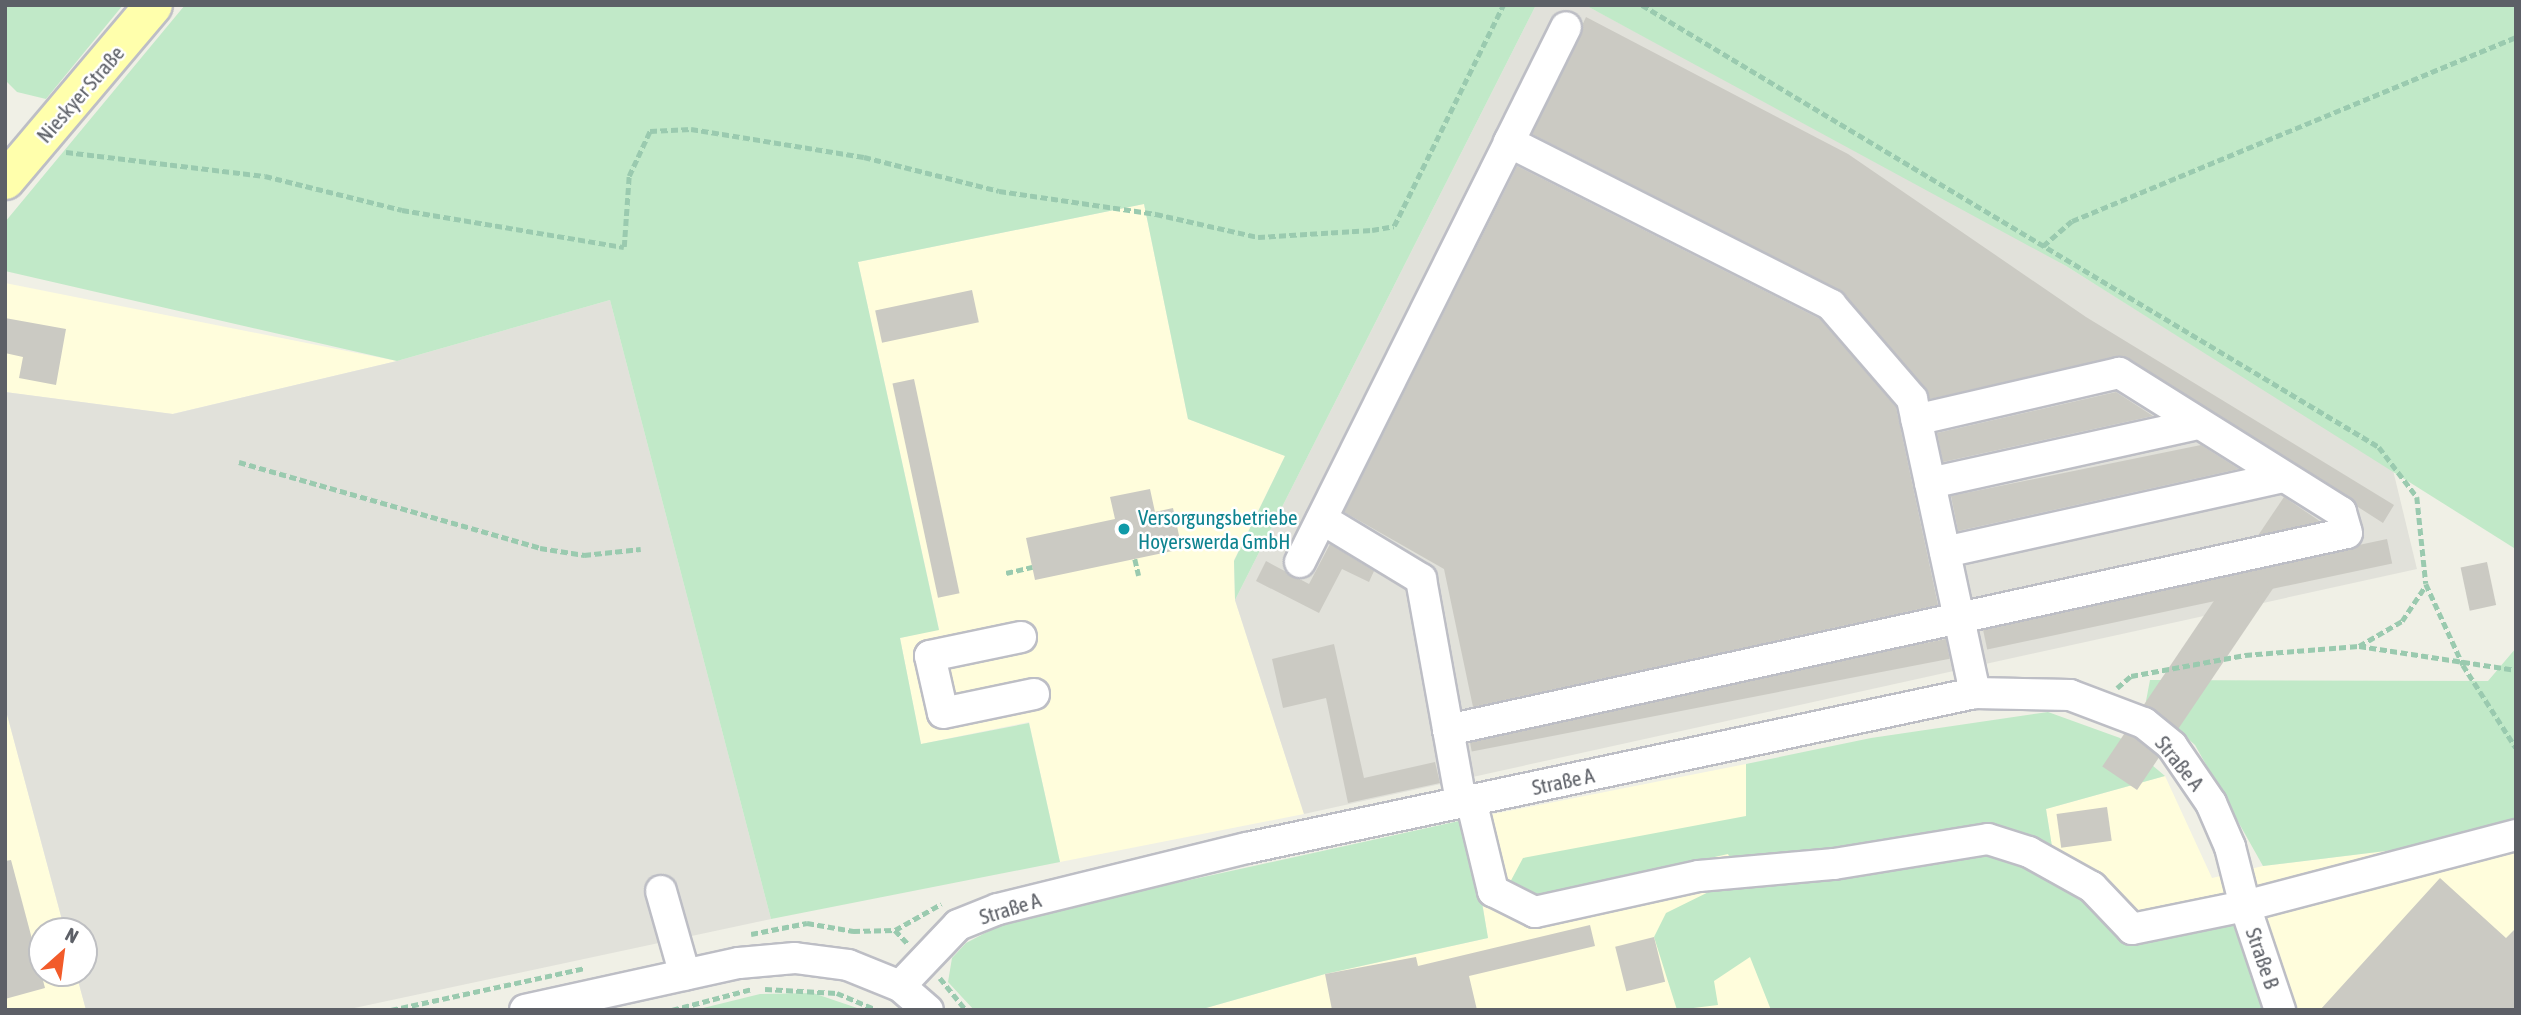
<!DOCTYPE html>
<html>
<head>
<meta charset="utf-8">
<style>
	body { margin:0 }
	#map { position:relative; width:2521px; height:1015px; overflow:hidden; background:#f0f0e6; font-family:"Asap Condensed",sans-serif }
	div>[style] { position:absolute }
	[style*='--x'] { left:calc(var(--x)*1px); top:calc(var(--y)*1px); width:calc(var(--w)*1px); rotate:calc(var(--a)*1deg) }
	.commercial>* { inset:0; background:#fffddc }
	.industrial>* { inset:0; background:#e1e1da }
	.green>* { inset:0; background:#c1e9c8 }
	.building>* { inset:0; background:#cbcac3; transform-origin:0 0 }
	.path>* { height:4.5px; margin-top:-2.25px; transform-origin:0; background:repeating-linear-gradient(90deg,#9acaaf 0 7px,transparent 0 10.5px) }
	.roads { filter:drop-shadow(2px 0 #bdbec5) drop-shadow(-2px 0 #bdbec5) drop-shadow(0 2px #bdbec5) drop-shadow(0 -2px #bdbec5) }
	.minor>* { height:30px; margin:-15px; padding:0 15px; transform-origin:15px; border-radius:15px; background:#fff }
	.major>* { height:37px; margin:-18.5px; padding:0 18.5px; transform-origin:18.5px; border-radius:18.5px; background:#ffffac }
	.dots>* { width:19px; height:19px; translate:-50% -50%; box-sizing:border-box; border:4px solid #fff; border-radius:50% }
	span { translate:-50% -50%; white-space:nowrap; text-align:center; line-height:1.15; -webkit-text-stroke:5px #fff; paint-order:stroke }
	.street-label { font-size:21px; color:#5d6067 }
	.culture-label { font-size:21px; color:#0d838f }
	.left { translate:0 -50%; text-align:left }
	.frame { position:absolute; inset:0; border:7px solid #5d6067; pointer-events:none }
	.north { position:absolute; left:28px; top:917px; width:70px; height:70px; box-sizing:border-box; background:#fff; border:2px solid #bebfc2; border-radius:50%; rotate:28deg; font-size:19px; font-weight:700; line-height:28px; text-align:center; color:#5d6067 }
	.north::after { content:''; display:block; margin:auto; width:24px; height:32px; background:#f25b2a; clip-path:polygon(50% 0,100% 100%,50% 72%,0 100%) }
</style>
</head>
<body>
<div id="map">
	<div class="commercial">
		<div style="clip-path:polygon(1144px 204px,1188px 419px,1285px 456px,1234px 560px,1235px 600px,1304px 814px,1060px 862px,1029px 722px,921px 744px,900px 638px,939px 629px,858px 262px)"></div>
		<div style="clip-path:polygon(5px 283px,397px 361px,172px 414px,5px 392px)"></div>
		<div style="clip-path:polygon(5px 707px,65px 931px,42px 931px,42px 973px,76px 973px,86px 1010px,5px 1010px)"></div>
		<div style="clip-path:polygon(1746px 764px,1747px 816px,1846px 1010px,1199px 1010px,1325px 974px,1488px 938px,1468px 819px)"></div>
		<div style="clip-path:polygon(2165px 776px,2212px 878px,2263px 866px,2516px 835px,2516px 1010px,2263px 1010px,2229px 913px,2175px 930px,2102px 906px,2054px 859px,2046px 809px)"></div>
	</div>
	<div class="industrial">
		<div style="clip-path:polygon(1536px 5px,1585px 5px,1918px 182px,2066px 266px,2393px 470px,2417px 569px,1304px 814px,1235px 600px)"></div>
		<div style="clip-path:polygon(610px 300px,771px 919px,345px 1010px,86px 1010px,76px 973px,84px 973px,84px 931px,65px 931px,5px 707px,5px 392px,173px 414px,397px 361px)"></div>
	</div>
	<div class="green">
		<div style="clip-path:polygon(5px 5px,123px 5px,46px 99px,17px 92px,5px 80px)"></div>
		<div style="clip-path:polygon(185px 5px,1536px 5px,1235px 600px,1234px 561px,1285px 456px,1188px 419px,1144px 204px,858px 262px,939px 630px,900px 638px,921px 744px,1029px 723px,1060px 862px,771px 919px,610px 300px,397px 361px,5px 271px,5px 222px)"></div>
		<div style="clip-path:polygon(1585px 5px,2516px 5px,2516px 561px,2514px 548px,2066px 266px)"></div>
		<div style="clip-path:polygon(2516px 648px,2516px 835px,2263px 866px,2195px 745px,2146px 701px,2150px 680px,2488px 681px)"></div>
		<div style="clip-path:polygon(2048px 712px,2120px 738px,2165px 776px,2046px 809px,2054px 859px,2102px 906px,2175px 930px,2229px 913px,2263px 1010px,1771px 1010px,1750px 957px,1714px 981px,1718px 1005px,1677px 1010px,1654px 937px,1666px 913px,1739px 877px,1728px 854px,1541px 896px,1508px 886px,1523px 858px,1746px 816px,1746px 764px,1871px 738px)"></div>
		<div style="clip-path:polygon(1468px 819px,1488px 938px,1325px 974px,1199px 1010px,974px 1010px,948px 982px,952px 958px,966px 943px,1012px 919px)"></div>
		<div style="clip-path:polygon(813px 993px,863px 1010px,695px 1010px,760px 994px)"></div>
	</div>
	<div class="building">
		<div style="clip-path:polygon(1586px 17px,1848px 154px,2086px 317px,2394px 505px,2383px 523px,2122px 356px,1930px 399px,1839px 290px,1532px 134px)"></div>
		<div style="clip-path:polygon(1517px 166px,1820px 319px,1896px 407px,1938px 605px,1473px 707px,1444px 569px,1344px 512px)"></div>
		<div style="left:972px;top:290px;width:33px;height:99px;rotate:78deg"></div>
		<div style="clip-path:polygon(5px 318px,66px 329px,56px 385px,19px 378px,23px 357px,5px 353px)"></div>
		<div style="left:914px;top:379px;width:219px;height:22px;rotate:78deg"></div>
		<div style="clip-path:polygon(2116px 392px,2153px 416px,1943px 462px,1937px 433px)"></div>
		<div style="clip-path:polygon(2201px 445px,2239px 469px,1958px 531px,1951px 496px)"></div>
		<div style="clip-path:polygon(1150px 489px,1155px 512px,1173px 508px,1182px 549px,1035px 580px,1026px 538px,1115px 519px,1110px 497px)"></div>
		<div style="left:2284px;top:497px;width:42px;height:325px;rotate:34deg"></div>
		<div style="left:2387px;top:539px;width:25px;height:414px;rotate:78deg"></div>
		<div style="clip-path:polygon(1330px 544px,1374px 571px,1369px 582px,1342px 569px,1319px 613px,1256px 581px,1266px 561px,1309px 584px)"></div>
		<div style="left:2487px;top:562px;width:44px;height:27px;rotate:78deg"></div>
		<div style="left:1946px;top:639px;width:20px;height:487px;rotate:79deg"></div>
		<div style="clip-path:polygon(1334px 644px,1364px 778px,1435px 762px,1440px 783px,1348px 803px,1326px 698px,1283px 708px,1272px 659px)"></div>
		<div style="left:2107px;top:807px;width:34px;height:51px;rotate:82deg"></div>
		<div style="clip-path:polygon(11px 860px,45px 988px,5px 999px,5px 861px)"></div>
		<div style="clip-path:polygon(2440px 878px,2506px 938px,2516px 928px,2516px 1010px,2320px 1010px)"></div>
		<div style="clip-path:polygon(1590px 925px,1595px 946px,1469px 976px,1477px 1010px,1332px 1010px,1325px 974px,1416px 957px,1418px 966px)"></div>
		<div style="left:1654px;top:937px;width:46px;height:40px;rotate:76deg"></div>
	</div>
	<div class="path">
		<div style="--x:1642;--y:5;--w:859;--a:30.95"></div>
		<div style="--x:2379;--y:447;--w:63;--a:52.8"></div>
		<div style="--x:2417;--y:497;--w:87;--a:84.1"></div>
		<div style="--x:2426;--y:584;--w:89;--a:65.4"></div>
		<div style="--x:2463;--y:665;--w:98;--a:57.4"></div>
		<div style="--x:66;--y:152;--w:200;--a:6.9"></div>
		<div style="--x:265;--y:176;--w:141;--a:13.9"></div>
		<div style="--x:402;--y:210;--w:225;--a:9.5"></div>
		<div style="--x:624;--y:247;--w:71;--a:-86"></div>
		<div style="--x:629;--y:176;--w:50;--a:-65"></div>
		<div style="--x:650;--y:131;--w:41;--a:-2.8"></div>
		<div style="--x:691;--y:129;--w:175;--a:9.2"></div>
		<div style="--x:864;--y:157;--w:139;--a:14.1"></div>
		<div style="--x:999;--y:191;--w:159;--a:8.3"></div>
		<div style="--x:1156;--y:214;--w:105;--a:12.7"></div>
		<div style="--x:1258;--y:237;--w:114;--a:-3.5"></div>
		<div style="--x:1372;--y:230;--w:22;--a:-10"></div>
		<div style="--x:1394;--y:226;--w:246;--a:-63.7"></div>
		<div style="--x:2043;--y:246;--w:38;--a:-41"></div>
		<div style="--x:2072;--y:221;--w:481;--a:-22.5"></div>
		<div style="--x:239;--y:462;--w:313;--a:15.9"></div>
		<div style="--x:540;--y:548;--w:45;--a:9"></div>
		<div style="--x:584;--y:555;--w:57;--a:-6"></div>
		<div style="--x:1135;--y:559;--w:17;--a:77"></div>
		<div style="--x:1006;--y:573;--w:27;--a:-13"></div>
		<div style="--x:2359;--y:646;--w:50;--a:-30.2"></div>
		<div style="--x:2402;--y:621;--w:43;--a:-56.3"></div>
		<div style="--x:2117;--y:688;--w:18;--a:-41"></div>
		<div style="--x:2131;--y:676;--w:116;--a:-10.4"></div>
		<div style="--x:2245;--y:655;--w:114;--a:-4.5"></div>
		<div style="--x:2359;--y:646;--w:159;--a:8.7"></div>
		<div style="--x:895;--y:930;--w:19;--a:47"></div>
		<div style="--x:751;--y:934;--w:57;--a:-11.1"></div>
		<div style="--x:807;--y:923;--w:47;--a:9.9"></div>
		<div style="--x:853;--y:931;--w:42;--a:-1.4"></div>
		<div style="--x:895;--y:930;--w:53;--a:-29.5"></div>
		<div style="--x:940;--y:978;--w:41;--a:50.9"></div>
		<div style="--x:765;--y:989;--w:72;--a:3.2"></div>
		<div style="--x:837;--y:993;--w:43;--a:23"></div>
		<div style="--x:391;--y:1010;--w:198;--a:-12.2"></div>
		<div style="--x:672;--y:1010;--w:83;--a:-14.7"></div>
	</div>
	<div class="roads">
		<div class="minor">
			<div style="--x:1509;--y:142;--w:128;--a:-63.6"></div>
			<div style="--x:1930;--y:483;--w:275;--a:-12.4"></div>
			<div style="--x:1322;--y:519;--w:116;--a:31.2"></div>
			<div style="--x:1421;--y:579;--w:227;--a:79.8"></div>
			<div style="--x:1945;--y:552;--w:347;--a:-12.5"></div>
			<div style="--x:1300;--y:562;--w:469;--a:-63.5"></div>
			<div style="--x:1509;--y:142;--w:361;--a:26.8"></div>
			<div style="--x:1831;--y:305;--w:124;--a:49.2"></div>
			<div style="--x:1912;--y:399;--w:301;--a:77.9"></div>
			<div style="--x:1021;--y:637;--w:93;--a:168.2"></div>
			<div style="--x:930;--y:656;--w:58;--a:77.2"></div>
			<div style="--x:943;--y:713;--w:93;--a:-11.8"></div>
			<div style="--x:1448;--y:730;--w:920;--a:-12.36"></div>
			<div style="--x:2347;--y:533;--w:22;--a:-106"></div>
			<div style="--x:2341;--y:512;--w:262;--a:-147.9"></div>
			<div style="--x:2119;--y:373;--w:208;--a:167"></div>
			<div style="--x:1471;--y:800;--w:94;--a:76.4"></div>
			<div style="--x:1493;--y:891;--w:47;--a:26.6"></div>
			<div style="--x:1535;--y:912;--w:168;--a:-12.4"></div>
			<div style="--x:1699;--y:876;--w:136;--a:-5.1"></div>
			<div style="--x:1834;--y:864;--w:156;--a:-9.2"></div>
			<div style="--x:1988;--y:839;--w:43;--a:17.6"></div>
			<div style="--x:2029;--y:852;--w:72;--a:29.1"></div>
			<div style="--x:2092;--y:887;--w:58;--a:46.4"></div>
			<div style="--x:2132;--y:929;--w:115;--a:-11.5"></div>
			<div style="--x:2245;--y:906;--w:110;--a:71.4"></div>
			<div style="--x:661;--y:891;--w:87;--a:74.1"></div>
			<div style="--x:900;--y:986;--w:84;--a:-46.4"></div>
			<div style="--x:958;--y:925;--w:43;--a:-21.8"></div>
			<div style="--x:998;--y:909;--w:256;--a:-13.8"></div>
			<div style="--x:1247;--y:848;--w:744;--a:-12.02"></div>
			<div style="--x:1975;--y:693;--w:95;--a:1.2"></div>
			<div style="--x:2070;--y:695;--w:79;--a:20.7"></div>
			<div style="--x:2144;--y:723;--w:36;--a:39"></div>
			<div style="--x:2172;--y:746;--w:69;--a:55.6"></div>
			<div style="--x:2211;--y:803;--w:48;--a:66.6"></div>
			<div style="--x:2230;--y:847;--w:61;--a:75.7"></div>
			<div style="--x:2245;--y:906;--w:280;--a:-14.7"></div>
			<div style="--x:525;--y:1010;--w:219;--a:-12.4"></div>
			<div style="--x:739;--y:963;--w:56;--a:-5.1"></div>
			<div style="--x:795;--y:958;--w:53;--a:7.5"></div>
			<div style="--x:848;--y:965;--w:56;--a:22"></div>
			<div style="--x:900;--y:986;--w:37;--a:41"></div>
		</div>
		<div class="major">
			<div style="--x:5;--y:180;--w:229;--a:-49.8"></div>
		</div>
	</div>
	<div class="dots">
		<div style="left:1124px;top:529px;background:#0f9aa8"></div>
	</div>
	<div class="street-label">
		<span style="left:80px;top:94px;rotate:-49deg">Nieskyer Straße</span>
		<span style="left:2180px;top:763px;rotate:51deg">Straße A</span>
		<span style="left:1563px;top:781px;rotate:-12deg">Straße A</span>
		<span style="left:1010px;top:908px;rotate:-17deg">Straße A</span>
		<span style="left:2263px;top:958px;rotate:71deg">Straße B</span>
	</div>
	<div class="culture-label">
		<span class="left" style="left:1138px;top:529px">Versorgungsbetriebe<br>Hoyerswerda GmbH</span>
	</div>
	<div class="frame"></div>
	<div class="north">N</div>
</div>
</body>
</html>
